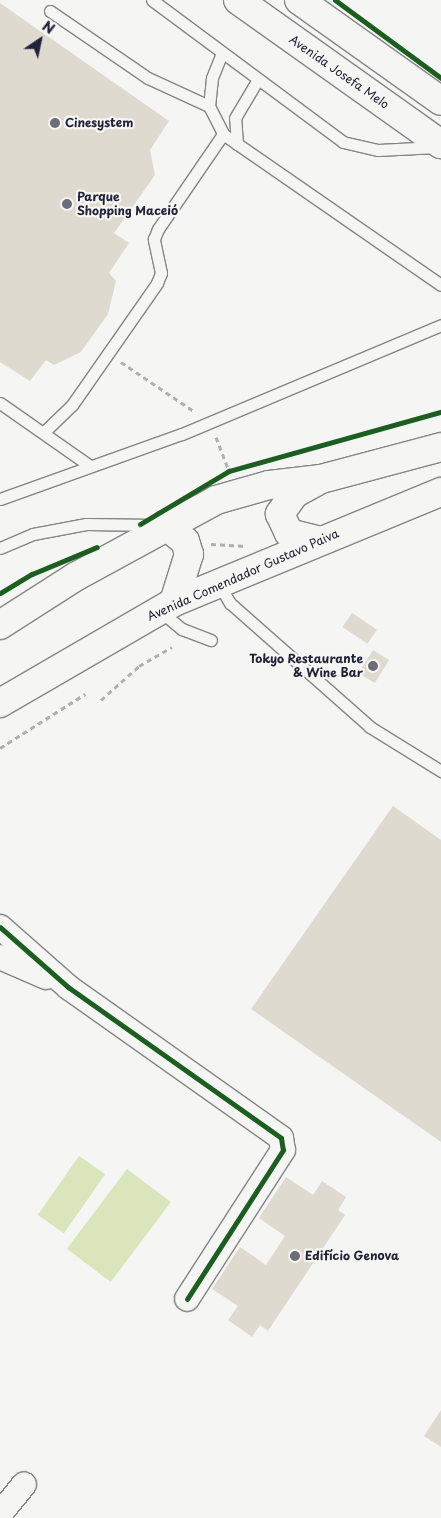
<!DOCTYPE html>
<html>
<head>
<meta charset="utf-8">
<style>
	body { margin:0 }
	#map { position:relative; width:441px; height:1518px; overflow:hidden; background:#f5f5f3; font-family:"Playpen Sans",sans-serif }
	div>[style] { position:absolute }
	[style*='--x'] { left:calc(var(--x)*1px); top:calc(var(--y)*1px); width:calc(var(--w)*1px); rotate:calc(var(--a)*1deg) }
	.green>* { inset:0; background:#dbe5bb; transform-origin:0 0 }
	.building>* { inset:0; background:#dfdacf; transform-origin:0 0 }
	.path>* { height:3px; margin-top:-1.5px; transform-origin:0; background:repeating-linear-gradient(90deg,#b0b0b2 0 5px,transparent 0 9px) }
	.roads { filter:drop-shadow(1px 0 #858589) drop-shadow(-1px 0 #858589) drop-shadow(0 1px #858589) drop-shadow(0 -1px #858589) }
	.service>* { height:11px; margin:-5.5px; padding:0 5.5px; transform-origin:5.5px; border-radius:5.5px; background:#f5f5f3 }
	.minor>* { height:24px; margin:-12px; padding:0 12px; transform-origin:12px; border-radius:12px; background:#f5f5f3 }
	.primary>* { height:28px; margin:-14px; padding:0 14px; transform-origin:14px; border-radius:14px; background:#f5f5f3 }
	.cycleway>* { height:5px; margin:-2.5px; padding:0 2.5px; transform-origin:2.5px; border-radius:2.5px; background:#1b5e20 }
	.dots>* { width:14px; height:14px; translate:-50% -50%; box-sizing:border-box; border:2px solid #f6f6f2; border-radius:50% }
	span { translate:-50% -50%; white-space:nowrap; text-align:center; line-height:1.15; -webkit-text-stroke:4.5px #f6f6f2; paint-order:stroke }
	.street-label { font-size:12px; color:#22223b }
	.poi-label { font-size:12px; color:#22223b; font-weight:700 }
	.left { translate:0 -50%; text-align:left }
	.right { translate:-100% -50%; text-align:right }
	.north { position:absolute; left:15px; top:15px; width:50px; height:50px; -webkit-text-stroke:4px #f6f6f2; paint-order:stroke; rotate:34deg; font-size:14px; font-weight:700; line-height:20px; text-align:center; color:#22223b }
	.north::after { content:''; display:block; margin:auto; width:18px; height:22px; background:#22223b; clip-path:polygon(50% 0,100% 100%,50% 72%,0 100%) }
</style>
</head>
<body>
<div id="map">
	<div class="green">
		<div style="left:79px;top:1156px;width:32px;height:72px;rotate:35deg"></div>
		<div style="left:127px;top:1169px;width:55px;height:100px;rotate:37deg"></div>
	</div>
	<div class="building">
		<div style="clip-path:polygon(0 3px,169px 121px,150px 150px,155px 175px,114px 233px,129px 243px,109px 273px,116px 281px,108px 314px,81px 352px,54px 365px,46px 360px,30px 381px,0 362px)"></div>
		<div style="left:352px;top:613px;width:30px;height:17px;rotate:34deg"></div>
		<div style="left:373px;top:650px;width:19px;height:27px;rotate:32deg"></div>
		<div style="clip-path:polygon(393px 806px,441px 840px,441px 1142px,251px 1009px)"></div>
		<div style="clip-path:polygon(286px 1177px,313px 1195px,322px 1181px,346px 1197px,338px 1210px,345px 1215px,268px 1331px,260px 1325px,252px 1337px,228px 1320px,238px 1306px,212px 1289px,240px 1247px,266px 1265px,285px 1236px,259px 1218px)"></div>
		<div style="clip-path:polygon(441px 1410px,441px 1447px,424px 1436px)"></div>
	</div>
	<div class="path">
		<div style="--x:121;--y:362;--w:89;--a:34"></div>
		<div style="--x:216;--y:437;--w:36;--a:69"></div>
		<div style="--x:211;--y:544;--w:36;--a:3"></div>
		<div style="--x:101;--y:700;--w:51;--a:-41.8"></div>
		<div style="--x:139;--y:666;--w:38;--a:-30"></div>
		<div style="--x:0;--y:748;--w:101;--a:-32.4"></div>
	</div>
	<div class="roads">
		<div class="service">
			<div style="--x:152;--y:0;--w:238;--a:36.6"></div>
			<div style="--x:343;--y:142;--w:36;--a:13"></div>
			<div style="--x:378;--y:150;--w:59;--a:-2.9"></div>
			<div style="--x:50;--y:11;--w:119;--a:34.4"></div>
			<div style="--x:148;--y:78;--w:67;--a:24.7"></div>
			<div style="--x:222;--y:53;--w:27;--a:112"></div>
			<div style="--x:212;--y:78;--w:28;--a:96"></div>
			<div style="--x:209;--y:106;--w:31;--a:63"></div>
			<div style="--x:223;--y:134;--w:265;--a:34.7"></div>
			<div style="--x:237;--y:144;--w:26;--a:-94"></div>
			<div style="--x:235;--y:118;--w:43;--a:-59.3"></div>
			<div style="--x:0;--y:403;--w:110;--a:35"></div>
			<div style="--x:44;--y:432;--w:39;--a:-44"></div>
			<div style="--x:72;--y:405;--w:149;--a:-55.1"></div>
			<div style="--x:157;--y:283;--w:11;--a:-68"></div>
			<div style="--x:161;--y:273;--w:35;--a:-102"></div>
			<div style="--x:154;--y:239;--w:11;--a:-68"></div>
			<div style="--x:158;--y:229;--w:115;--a:-55.6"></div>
			<div style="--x:0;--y:499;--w:193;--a:-19.7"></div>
			<div style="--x:182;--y:434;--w:281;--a:-22.8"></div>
			<div style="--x:0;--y:548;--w:36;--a:-23"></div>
			<div style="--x:33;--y:534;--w:54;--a:-10.7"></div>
			<div style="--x:86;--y:524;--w:68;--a:0.8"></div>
			<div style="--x:220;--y:586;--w:20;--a:60"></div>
			<div style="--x:230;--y:603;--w:187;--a:41.5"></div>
			<div style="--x:370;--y:727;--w:84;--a:31.8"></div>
			<div style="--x:159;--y:610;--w:30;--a:40"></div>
			<div style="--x:182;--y:629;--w:31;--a:21"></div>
		</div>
		<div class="minor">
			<div style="--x:0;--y:927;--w:91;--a:41.4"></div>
			<div style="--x:68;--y:987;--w:261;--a:35.3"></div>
			<div style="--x:281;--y:1138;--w:12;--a:81"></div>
			<div style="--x:283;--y:1150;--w:177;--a:122.8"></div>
			<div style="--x:0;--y:957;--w:50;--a:23.5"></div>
			<div style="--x:0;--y:1514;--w:38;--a:-51"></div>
		</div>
		<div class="primary">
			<div style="--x:238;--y:0;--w:249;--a:35.4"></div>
			<div style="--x:299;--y:0;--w:174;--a:35.4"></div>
			<div style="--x:316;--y:482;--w:24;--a:152"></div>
			<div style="--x:295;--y:493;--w:26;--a:126"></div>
			<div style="--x:280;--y:514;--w:21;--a:65"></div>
			<div style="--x:289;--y:533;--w:30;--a:14"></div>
			<div style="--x:165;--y:525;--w:26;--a:39"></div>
			<div style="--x:185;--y:541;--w:14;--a:73"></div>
			<div style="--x:189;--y:554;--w:50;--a:107.4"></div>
			<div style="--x:0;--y:625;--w:89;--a:-32.6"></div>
			<div style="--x:75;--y:577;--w:161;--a:-28.6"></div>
			<div style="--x:216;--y:500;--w:55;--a:-15.8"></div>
			<div style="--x:269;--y:485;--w:52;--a:-6.6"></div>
			<div style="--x:321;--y:479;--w:124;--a:-14.9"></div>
			<div style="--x:0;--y:703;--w:201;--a:-30.1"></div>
			<div style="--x:174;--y:602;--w:289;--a:-22.4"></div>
		</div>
	</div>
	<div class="cycleway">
		<div style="--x:335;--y:0;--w:132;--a:36.3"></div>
		<div style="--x:140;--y:524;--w:104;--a:-30.8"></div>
		<div style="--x:229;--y:471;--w:220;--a:-15.6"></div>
		<div style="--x:0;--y:593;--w:37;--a:-31"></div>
		<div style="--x:32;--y:574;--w:70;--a:-22.6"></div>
		<div style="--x:0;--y:927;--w:91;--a:41.4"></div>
		<div style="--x:68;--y:987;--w:261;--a:35.3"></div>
		<div style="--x:281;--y:1138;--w:12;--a:81"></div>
		<div style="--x:283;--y:1150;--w:177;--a:122.8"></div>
	</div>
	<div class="dots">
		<div style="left:55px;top:123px;background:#6c6c7b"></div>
		<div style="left:67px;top:204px;background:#6c6c7b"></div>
		<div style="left:373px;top:666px;background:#6c6c7b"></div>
		<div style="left:295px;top:1256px;background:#6c6c7b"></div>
	</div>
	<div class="street-label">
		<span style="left:339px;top:72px;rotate:35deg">Avenida Josefa Melo</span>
		<span style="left:243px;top:575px;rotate:-24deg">Avenida Comendador Gustavo Paiva</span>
	</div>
	<div class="poi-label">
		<span class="left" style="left:65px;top:123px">Cinesystem</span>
		<span class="left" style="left:77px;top:204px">Parque<br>Shopping Maceió</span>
		<span class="right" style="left:363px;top:666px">Tokyo Restaurante<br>&amp; Wine Bar</span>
		<span class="left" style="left:305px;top:1256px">Edifício Genova</span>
	</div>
	<div class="north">N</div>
</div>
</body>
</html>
